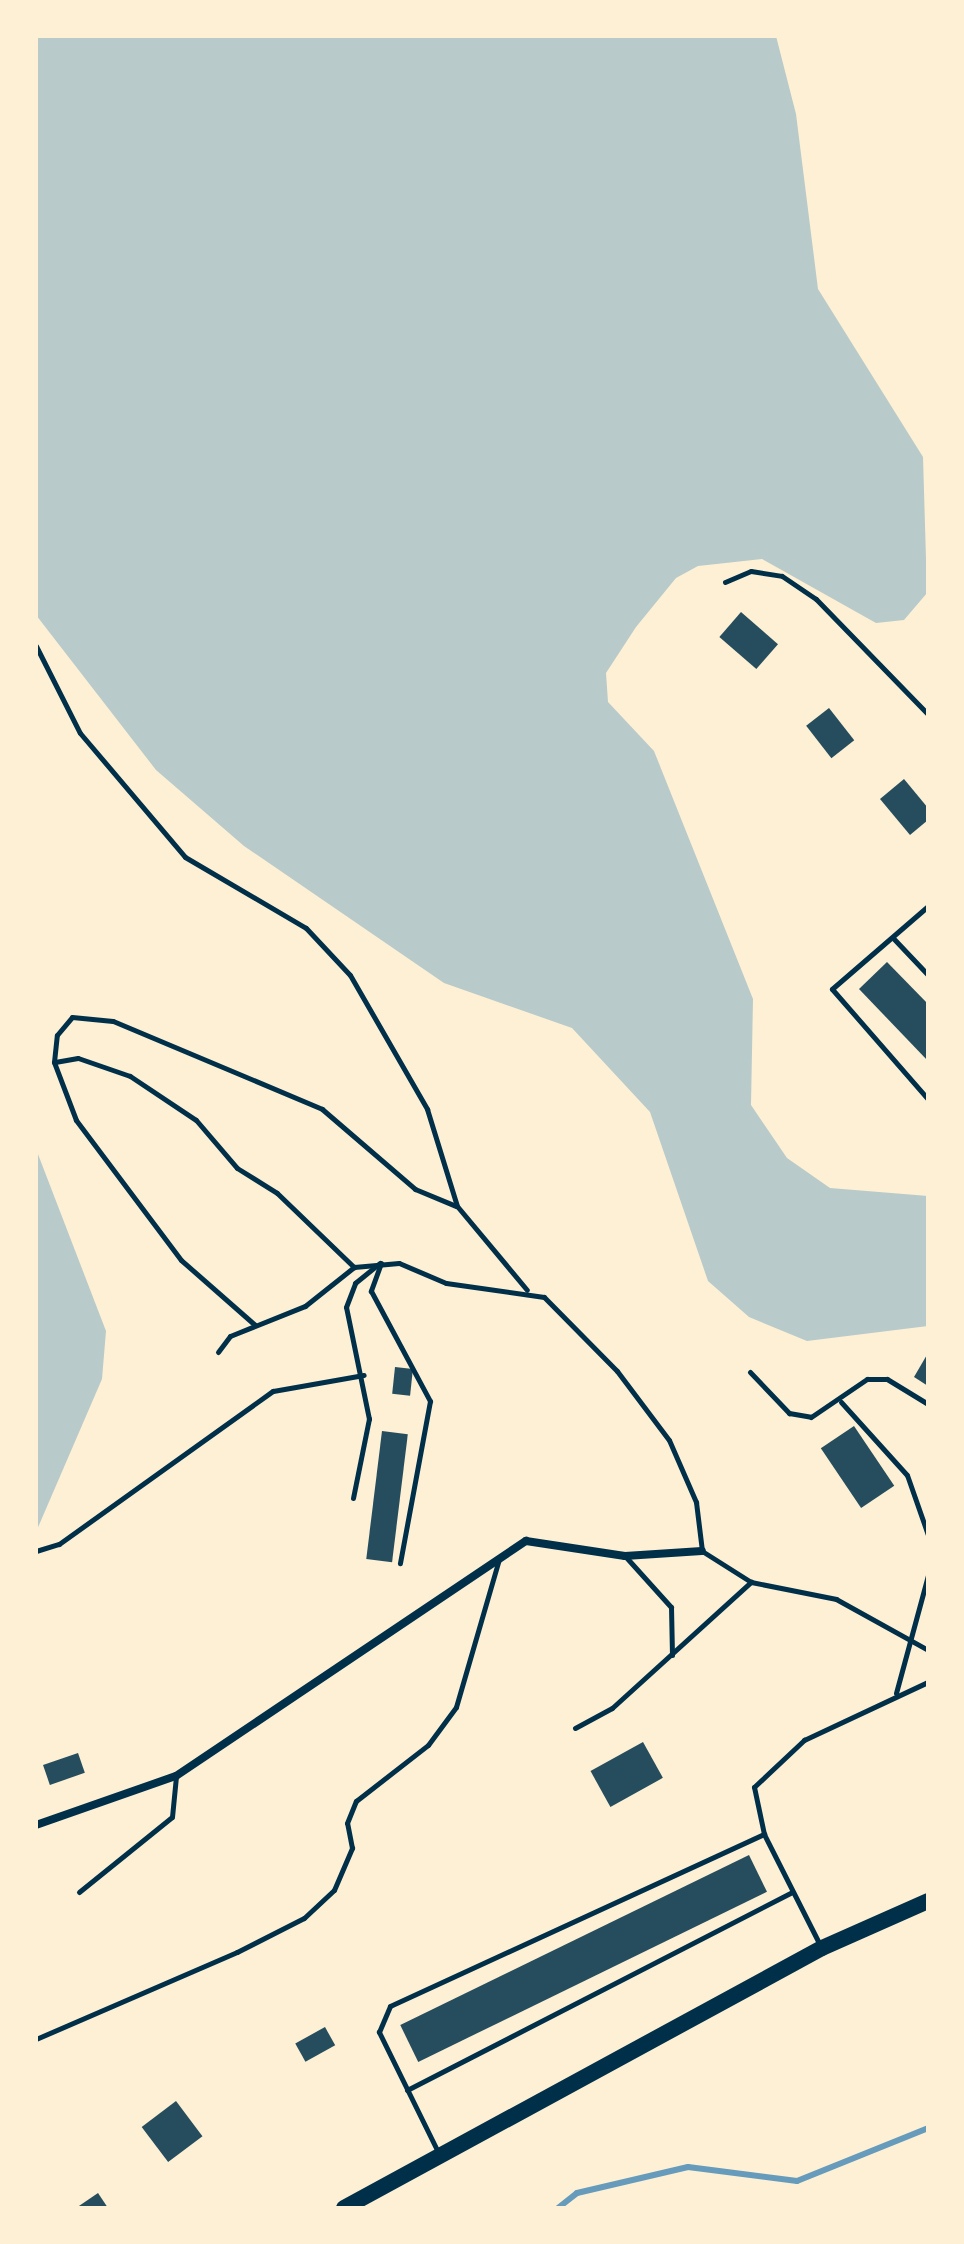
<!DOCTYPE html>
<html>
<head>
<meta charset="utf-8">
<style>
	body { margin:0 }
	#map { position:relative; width:964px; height:2244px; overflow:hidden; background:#fdf0d5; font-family:Commissioner,sans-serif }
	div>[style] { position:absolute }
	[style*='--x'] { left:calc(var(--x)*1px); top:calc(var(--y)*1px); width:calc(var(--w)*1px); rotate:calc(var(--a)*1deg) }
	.green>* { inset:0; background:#b9caca }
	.stream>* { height:6px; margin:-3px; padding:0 3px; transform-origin:3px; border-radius:3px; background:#669bbc }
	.building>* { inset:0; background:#264d5e; transform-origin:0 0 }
	.service>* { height:5px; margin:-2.5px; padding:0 2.5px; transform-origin:2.5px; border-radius:2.5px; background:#003049 }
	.minor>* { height:8px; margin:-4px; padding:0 4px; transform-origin:4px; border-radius:4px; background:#003049 }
	.primary>* { height:16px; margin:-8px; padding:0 8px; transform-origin:8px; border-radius:8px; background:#003049 }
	span { translate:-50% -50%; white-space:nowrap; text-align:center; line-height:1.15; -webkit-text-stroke:8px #fdf0d5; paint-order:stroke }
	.frame { position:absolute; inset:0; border:38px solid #fdf0d5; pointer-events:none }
</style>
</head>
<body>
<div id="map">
	<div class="green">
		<div style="clip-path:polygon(36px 36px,776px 36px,796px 114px,818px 289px,923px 457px,927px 593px,904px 620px,876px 623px,762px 559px,698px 566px,676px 578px,636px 627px,606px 673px,608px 702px,654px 751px,753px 999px,751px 1105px,787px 1158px,830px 1188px,928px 1196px,928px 1326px,807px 1341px,749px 1317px,708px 1281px,650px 1112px,572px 1028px,444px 983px,244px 846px,156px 770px,36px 615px)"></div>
		<div style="clip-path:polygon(36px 1149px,106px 1331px,102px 1379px,36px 1532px)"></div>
	</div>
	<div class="stream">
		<div style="--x:558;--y:2208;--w:24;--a:-38"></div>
		<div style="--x:577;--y:2193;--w:114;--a:-13.2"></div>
		<div style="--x:688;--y:2167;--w:110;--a:7.3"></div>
		<div style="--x:797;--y:2181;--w:141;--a:-22"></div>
	</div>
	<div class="building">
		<div style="left:741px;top:612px;width:49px;height:33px;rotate:41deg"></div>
		<div style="left:829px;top:708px;width:41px;height:29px;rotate:52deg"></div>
		<div style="clip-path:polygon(904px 779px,928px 808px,928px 820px,910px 835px,880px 799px)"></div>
		<div style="clip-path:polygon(887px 962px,928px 1004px,928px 1061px,859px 989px)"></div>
		<div style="clip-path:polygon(928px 1353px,928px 1386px,914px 1377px)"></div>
		<div style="left:395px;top:1367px;width:18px;height:27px;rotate:6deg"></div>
		<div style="left:854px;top:1426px;width:72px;height:40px;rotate:56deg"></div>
		<div style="left:382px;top:1431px;width:26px;height:129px;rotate:7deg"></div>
		<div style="left:643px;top:1742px;width:41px;height:60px;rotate:61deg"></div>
		<div style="left:78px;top:1753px;width:21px;height:37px;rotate:71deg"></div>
		<div style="left:749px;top:1855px;width:41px;height:388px;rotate:64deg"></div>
		<div style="left:325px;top:2027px;width:21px;height:34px;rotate:61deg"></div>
		<div style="left:176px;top:2101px;width:44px;height:43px;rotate:53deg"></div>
		<div style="clip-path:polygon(98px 2193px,108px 2208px,76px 2208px)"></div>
	</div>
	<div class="service">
		<div style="--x:725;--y:582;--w:28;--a:-23"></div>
		<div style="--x:751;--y:571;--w:31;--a:9"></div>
		<div style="--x:782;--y:576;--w:41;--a:34.1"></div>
		<div style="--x:816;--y:599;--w:161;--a:45.8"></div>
		<div style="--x:36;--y:646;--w:97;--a:63.2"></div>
		<div style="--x:80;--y:733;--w:162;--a:49.7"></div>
		<div style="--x:185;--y:857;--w:140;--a:30.4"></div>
		<div style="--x:306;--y:928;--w:64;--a:46.9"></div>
		<div style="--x:350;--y:975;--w:155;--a:60.1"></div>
		<div style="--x:427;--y:1109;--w:102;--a:72.8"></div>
		<div style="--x:457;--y:1206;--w:109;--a:50.2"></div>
		<div style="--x:928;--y:906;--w:127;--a:139.2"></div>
		<div style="--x:832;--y:989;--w:146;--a:48.9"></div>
		<div style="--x:894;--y:939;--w:50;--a:46.6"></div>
		<div style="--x:55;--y:1062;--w:23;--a:-10"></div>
		<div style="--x:78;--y:1058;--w:55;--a:19.1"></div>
		<div style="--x:130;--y:1076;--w:79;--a:33.7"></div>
		<div style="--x:196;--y:1120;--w:63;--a:49.5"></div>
		<div style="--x:237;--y:1168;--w:47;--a:32"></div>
		<div style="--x:277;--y:1193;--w:107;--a:43.9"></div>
		<div style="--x:381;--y:1263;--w:30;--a:110"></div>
		<div style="--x:371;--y:1291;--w:125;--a:61.8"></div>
		<div style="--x:430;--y:1401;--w:165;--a:100.5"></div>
		<div style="--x:255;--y:1325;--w:98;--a:-138.7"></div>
		<div style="--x:181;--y:1260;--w:175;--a:-126.9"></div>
		<div style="--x:76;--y:1120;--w:62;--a:-110.8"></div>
		<div style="--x:54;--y:1062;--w:27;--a:-84"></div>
		<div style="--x:57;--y:1035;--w:23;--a:-50"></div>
		<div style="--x:72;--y:1017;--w:41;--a:5.6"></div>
		<div style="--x:113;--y:1021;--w:227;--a:22.8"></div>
		<div style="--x:322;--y:1109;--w:123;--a:40.7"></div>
		<div style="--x:415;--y:1189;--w:44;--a:22.5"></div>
		<div style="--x:218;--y:1352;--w:20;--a:-53"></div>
		<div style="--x:230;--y:1336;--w:81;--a:-21.8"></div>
		<div style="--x:305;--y:1306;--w:63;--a:-38.5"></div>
		<div style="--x:354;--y:1267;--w:45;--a:-5.1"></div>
		<div style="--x:399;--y:1263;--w:51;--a:23.1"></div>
		<div style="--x:446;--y:1283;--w:99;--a:8.1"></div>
		<div style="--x:544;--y:1297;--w:104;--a:45.4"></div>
		<div style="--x:617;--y:1371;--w:86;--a:53"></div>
		<div style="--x:669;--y:1440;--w:68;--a:66.5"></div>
		<div style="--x:696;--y:1502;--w:49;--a:83"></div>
		<div style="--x:702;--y:1551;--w:58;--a:32.3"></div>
		<div style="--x:751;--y:1582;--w:87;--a:11.3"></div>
		<div style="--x:836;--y:1599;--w:105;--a:29"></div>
		<div style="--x:750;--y:1372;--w:57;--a:46.4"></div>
		<div style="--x:789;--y:1413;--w:22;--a:10"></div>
		<div style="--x:811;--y:1417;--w:68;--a:-34.2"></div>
		<div style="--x:867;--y:1379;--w:20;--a:0"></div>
		<div style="--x:887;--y:1379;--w:48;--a:31.4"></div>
		<div style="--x:841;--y:1402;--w:98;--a:47.9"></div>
		<div style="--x:907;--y:1475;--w:64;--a:70.7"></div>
		<div style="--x:353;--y:1498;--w:81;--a:-78.6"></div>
		<div style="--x:369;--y:1419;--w:114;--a:-101.6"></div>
		<div style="--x:346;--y:1307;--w:26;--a:-69"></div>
		<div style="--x:355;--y:1283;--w:32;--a:-39"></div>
		<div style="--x:36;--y:1551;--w:24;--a:-17"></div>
		<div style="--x:59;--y:1544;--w:263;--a:-35.6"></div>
		<div style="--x:273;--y:1391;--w:92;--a:-10"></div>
		<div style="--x:625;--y:1556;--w:69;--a:48"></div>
		<div style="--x:671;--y:1607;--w:48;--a:88.8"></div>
		<div style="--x:896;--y:1693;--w:122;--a:-74.8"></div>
		<div style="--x:575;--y:1728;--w:42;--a:-28.4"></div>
		<div style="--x:612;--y:1708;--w:188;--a:-42.2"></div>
		<div style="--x:79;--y:1892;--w:119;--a:-38.9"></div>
		<div style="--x:172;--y:1817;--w:41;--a:-84.4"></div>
		<div style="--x:820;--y:1945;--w:124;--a:-116.8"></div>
		<div style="--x:764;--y:1834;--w:48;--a:-102"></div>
		<div style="--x:754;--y:1787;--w:69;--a:-43.2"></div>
		<div style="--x:804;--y:1740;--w:137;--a:-25.1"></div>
		<div style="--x:36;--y:2039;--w:219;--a:-23.4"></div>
		<div style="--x:237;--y:1952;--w:75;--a:-26.9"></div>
		<div style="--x:304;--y:1918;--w:41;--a:-43"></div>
		<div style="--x:334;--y:1890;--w:46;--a:-66.8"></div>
		<div style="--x:352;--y:1848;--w:25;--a:-101"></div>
		<div style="--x:347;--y:1823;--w:24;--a:-68"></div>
		<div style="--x:356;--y:1801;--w:91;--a:-37.9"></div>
		<div style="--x:428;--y:1745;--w:47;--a:-53.6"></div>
		<div style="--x:456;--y:1707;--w:154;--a:-73.8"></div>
		<div style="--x:407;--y:2090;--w:432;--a:-27.2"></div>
		<div style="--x:438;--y:2152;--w:134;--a:-116.2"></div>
		<div style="--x:379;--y:2032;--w:28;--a:-67"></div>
		<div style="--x:390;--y:2006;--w:412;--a:-24.7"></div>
	</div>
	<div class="minor">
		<div style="--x:36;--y:1825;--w:148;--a:-19.3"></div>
		<div style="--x:176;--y:1776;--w:422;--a:-33.9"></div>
		<div style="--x:526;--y:1541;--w:100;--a:8.6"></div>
		<div style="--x:625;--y:1556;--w:77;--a:-3.7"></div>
	</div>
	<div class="primary">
		<div style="--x:344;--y:2208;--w:544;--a:-28.54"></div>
		<div style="--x:822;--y:1948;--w:116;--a:-23.9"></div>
	</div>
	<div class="frame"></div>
</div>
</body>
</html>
